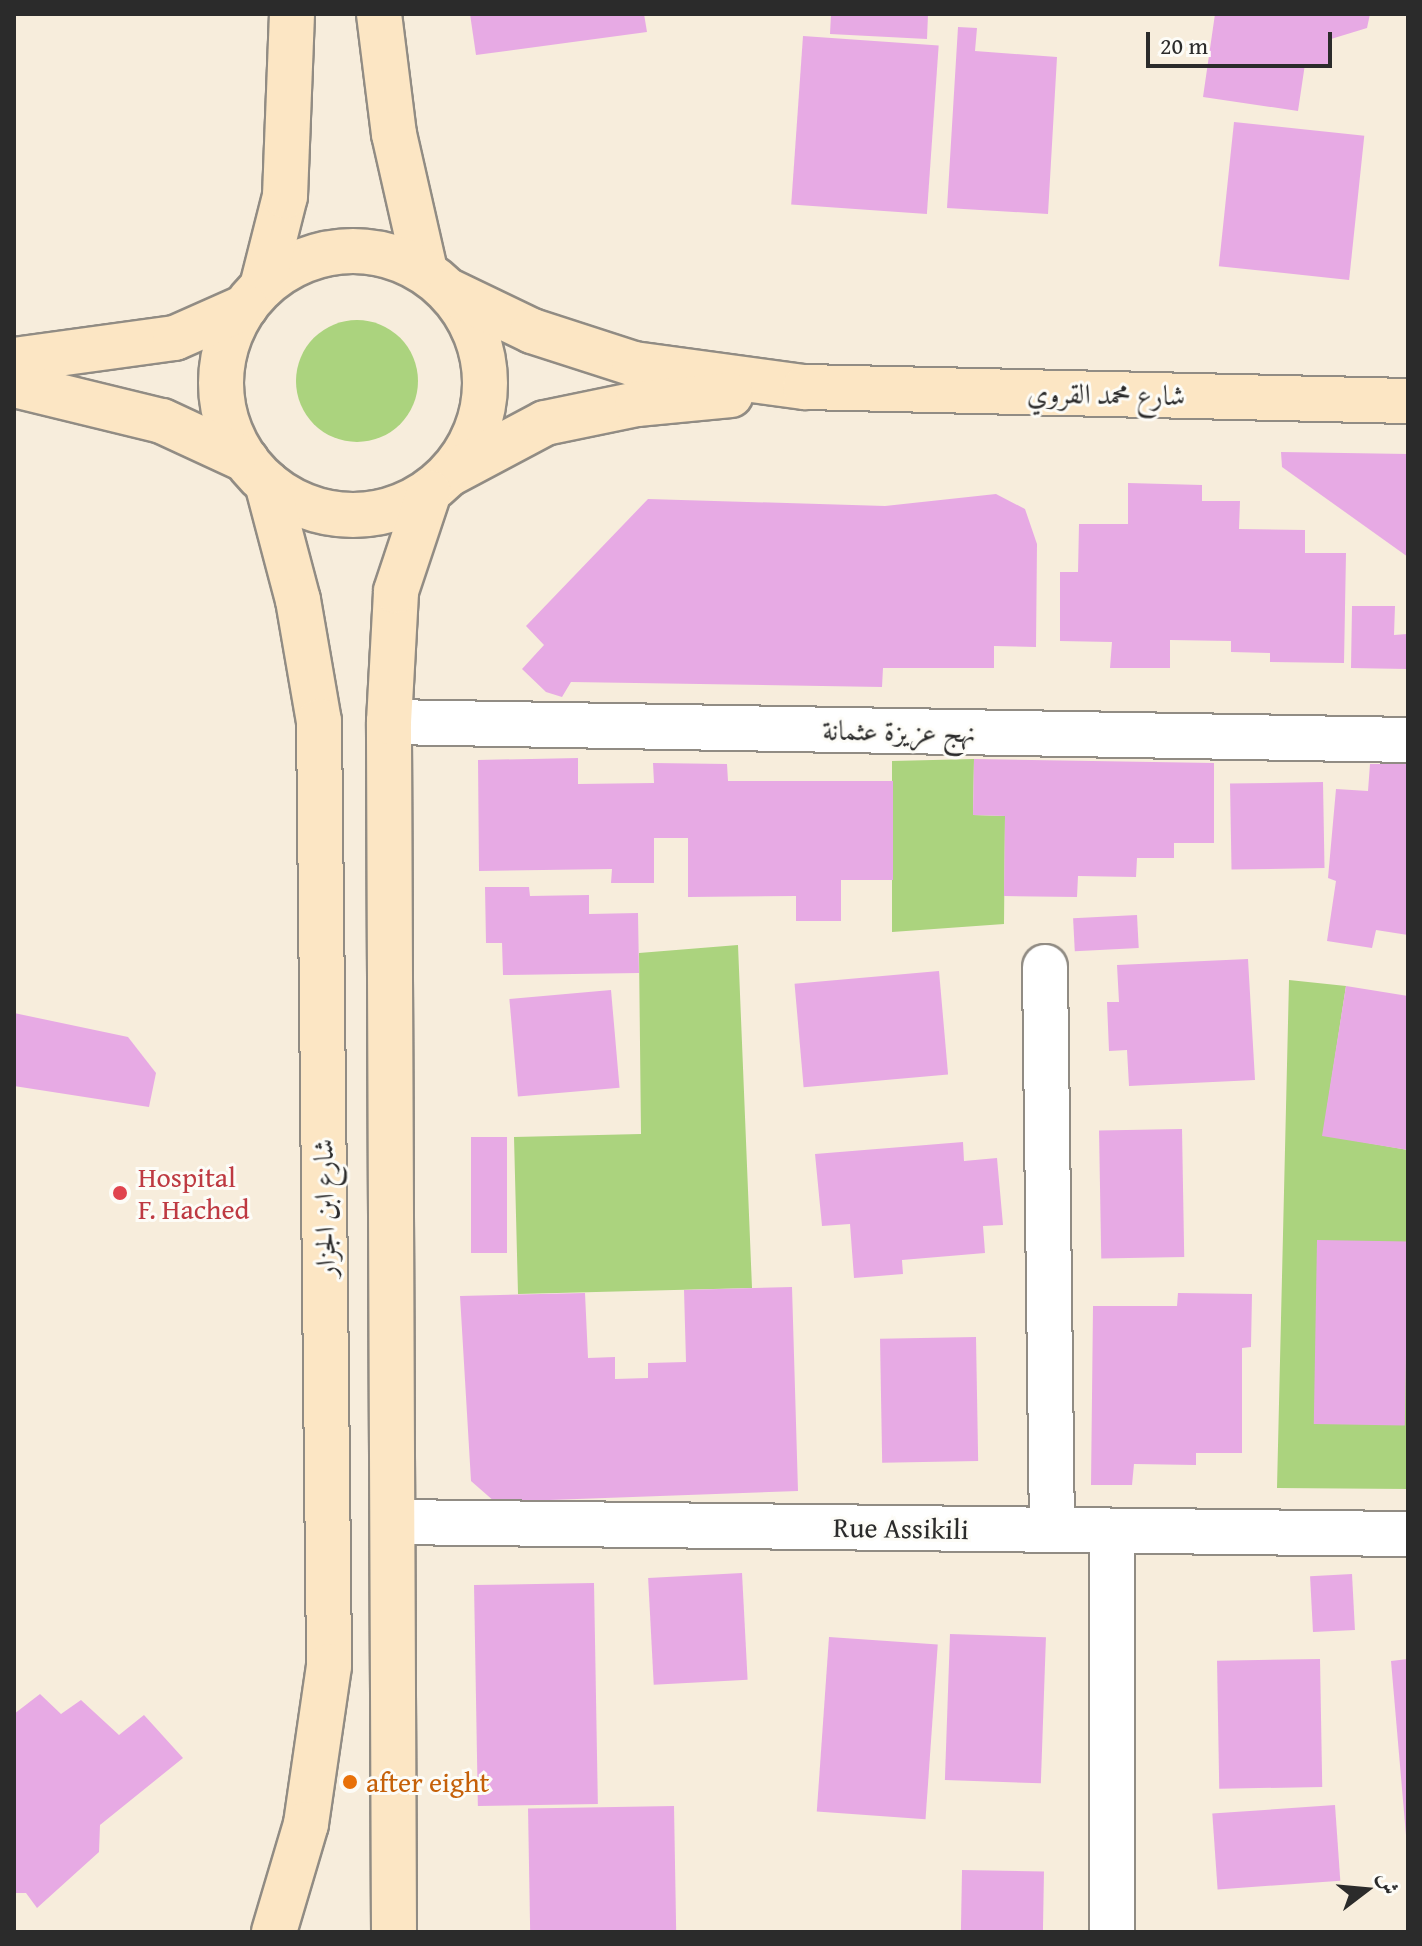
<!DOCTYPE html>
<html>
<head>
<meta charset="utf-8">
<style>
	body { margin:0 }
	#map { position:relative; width:1422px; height:1946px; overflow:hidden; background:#f7eddc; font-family:"Gentium Book Plus",Amiri,serif }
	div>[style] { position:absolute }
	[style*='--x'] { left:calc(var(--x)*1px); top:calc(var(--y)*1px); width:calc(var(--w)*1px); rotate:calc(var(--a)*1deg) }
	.green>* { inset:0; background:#abd37e }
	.round { border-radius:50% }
	.building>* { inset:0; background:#e7aae4; transform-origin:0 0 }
	.roads { filter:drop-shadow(2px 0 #918c84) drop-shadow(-2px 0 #918c84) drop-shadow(0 2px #918c84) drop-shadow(0 -2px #918c84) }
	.street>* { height:44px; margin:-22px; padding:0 22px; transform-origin:22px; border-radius:22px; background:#fff }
	.secondary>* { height:44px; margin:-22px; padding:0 22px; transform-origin:22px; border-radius:22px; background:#fce6c4 }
	.secondary>.ring { margin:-22px; padding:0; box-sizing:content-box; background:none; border:44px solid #fce6c4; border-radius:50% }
	.dots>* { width:22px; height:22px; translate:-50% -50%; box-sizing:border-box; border:4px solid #fdfcf7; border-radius:50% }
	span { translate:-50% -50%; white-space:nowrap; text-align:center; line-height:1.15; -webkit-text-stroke:6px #fdfcf7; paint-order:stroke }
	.street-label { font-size:28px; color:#2b2b2b }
	.health-label { font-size:28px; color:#be3a42 }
	.left { translate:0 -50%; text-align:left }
	.food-label { font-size:28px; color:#c56008 }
	.frame { position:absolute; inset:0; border:16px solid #2b2b2b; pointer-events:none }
	.north { position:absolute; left:1326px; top:1850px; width:80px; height:80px; -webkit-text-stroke:6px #fdfcf7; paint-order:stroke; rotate:74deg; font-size:22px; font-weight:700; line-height:32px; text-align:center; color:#2b2b2b }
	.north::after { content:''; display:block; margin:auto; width:28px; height:36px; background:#2b2b2b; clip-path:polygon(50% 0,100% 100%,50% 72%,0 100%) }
	.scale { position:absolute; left:1146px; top:32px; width:186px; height:36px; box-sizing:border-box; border:4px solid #2b2b2b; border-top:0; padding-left:10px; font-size:24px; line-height:28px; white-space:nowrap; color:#2b2b2b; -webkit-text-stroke:6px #fdfcf7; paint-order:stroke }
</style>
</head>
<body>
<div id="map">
	<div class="green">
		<div class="round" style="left:296px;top:320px;width:122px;height:122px"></div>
		<div style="clip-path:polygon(974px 759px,973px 815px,1005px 816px,1004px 924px,892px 932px,892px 761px)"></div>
		<div style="clip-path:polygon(738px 945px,752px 1288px,518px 1294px,514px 1137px,641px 1134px,639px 953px)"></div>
		<div style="clip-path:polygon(1289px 980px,1346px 986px,1323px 1135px,1408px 1150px,1408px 1489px,1277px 1488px)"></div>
	</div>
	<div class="building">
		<div style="clip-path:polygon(470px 14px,644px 14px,647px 32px,476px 55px)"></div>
		<div style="clip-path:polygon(831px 14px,928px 14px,927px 39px,830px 34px)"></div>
		<div style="clip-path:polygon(1215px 14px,1370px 14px,1367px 28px,1331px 39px,1328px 67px,1305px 64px,1298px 111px,1203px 97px)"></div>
		<div style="clip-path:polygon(958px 27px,977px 28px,975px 51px,1057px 57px,1048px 214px,947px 208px)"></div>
		<div style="left:803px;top:36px;width:136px;height:169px;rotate:4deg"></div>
		<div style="left:1234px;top:122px;width:131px;height:145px;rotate:6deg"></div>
		<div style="clip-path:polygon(1281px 452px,1408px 454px,1408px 557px,1282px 467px)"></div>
		<div style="clip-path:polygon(1128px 483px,1202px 485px,1202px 501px,1240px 501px,1239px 529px,1305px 530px,1305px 553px,1346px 553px,1344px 663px,1270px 662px,1270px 653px,1231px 652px,1231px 641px,1170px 640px,1170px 668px,1110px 668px,1112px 642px,1060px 641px,1060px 572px,1078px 572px,1079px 524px,1128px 524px)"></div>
		<div style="clip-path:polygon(996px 494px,1025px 509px,1037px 544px,1036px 647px,994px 646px,994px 668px,883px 668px,882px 687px,571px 682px,562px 697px,546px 692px,522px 669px,544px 645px,526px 626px,648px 499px,885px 506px)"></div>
		<div style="clip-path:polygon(1352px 606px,1395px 606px,1394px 635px,1407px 634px,1407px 669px,1351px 668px)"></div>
		<div style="clip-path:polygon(578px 758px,578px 784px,654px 783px,653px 763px,727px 764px,728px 781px,893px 781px,893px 880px,841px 880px,841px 921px,796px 921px,796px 896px,688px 897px,688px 838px,654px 838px,654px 883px,611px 883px,612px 869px,479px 871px,478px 760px)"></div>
		<div style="clip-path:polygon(974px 759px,1214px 763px,1214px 843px,1174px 843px,1174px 858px,1137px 858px,1136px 877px,1078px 876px,1077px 897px,1004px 896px,1005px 816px,973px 815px)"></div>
		<div style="clip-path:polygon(1370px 764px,1408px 764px,1408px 935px,1376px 930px,1372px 948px,1327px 941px,1336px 881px,1328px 878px,1336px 789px,1368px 791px)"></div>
		<div style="left:1323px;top:782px;width:86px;height:93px;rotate:89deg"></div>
		<div style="clip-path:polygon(485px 887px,529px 887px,530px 896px,589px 895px,589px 914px,638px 913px,639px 973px,503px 975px,502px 943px,486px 943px)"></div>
		<div style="left:1137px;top:915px;width:33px;height:64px;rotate:87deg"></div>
		<div style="clip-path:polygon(1248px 959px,1255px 1080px,1129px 1086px,1127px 1050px,1109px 1051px,1107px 1002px,1119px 1002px,1117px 965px)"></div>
		<div style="left:939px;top:971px;width:104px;height:145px;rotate:85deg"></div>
		<div style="clip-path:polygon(1346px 986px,1408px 996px,1408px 1150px,1322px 1136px)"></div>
		<div style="left:611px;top:990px;width:98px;height:102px;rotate:85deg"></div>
		<div style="clip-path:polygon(14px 1013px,128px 1037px,156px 1073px,149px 1107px,14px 1086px)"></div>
		<div style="left:1182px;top:1129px;width:128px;height:83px;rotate:89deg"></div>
		<div style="left:471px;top:1137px;width:36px;height:116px"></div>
		<div style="clip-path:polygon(963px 1142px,964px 1161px,997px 1158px,1003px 1225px,983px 1226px,985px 1253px,902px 1260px,903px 1274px,854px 1278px,850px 1224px,822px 1226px,815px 1154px)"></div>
		<div style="left:1317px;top:1240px;width:91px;height:184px;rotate:1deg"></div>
		<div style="clip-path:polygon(792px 1287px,798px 1491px,495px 1502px,471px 1481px,460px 1296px,585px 1293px,588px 1358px,615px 1357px,615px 1379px,648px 1378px,648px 1363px,686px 1362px,684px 1290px)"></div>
		<div style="clip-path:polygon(1178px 1293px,1252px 1294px,1251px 1347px,1242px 1348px,1242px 1453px,1196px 1453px,1196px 1465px,1134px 1464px,1132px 1485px,1091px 1485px,1093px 1306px,1177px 1306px)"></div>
		<div style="left:976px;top:1337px;width:124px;height:96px;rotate:89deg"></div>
		<div style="left:742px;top:1573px;width:107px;height:94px;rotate:87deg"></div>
		<div style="left:1352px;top:1574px;width:56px;height:42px;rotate:87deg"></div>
		<div style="left:594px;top:1583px;width:221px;height:120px;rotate:89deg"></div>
		<div style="left:950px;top:1634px;width:96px;height:146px;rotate:2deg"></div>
		<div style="left:829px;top:1637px;width:109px;height:175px;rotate:4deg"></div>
		<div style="left:1320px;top:1659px;width:128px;height:103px;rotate:89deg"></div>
		<div style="clip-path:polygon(1408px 1659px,1408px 1835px,1406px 1835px,1391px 1661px)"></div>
		<div style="clip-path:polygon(40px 1694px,61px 1714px,81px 1700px,119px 1735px,144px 1715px,183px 1758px,100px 1825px,99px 1852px,37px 1908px,26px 1893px,14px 1893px,14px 1714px)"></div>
		<div style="left:1335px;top:1805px;width:76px;height:123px;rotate:86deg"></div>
		<div style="left:674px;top:1806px;width:126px;height:146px;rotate:89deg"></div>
		<div style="left:962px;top:1870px;width:82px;height:62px;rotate:1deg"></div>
	</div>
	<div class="roads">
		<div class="street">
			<div style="--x:389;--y:722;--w:1019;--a:1.01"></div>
			<div style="--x:1045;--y:967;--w:562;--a:89.29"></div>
			<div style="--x:393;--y:1522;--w:1015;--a:0.68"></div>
			<div style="--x:1112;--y:1932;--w:401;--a:-90"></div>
		</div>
		<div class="secondary">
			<div style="--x:379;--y:14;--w:121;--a:82.9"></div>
			<div style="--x:394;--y:134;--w:140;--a:77.2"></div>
			<div class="ring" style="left:221px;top:251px;width:220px;height:220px"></div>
			<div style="--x:262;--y:287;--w:94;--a:-75.8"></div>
			<div style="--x:285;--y:196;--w:182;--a:-87.8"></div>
			<div style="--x:451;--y:292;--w:90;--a:25.7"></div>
			<div style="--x:532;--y:331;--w:107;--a:17.9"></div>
			<div style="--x:634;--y:364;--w:173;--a:7.7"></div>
			<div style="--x:805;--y:387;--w:603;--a:1.33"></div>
			<div style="--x:14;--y:360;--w:162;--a:-7.8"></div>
			<div style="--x:175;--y:338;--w:77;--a:-23.9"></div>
			<div style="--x:14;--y:385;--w:152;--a:13.7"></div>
			<div style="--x:162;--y:421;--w:93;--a:24.9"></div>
			<div style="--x:451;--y:473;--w:106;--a:-28"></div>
			<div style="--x:545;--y:423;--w:94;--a:-11.7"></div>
			<div style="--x:637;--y:404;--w:94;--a:-5.5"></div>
			<div style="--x:267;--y:483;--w:121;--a:75.2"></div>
			<div style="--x:298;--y:600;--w:123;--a:80.2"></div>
			<div style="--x:319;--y:721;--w:945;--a:89.39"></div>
			<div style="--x:329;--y:1666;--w:160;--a:98.3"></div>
			<div style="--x:306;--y:1824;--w:113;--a:106.5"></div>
			<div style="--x:394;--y:1932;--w:1210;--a:-90.24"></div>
			<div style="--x:389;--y:722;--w:131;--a:-86.9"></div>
			<div style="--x:396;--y:591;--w:104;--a:-71.6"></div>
		</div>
	</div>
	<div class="dots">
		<div style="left:120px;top:1193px;background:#e0444e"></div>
		<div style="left:350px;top:1782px;background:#e8710a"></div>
	</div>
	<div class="street-label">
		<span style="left:1106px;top:394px;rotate:1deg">شارع محمد القروي</span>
		<span style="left:899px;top:731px;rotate:1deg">نهج عزيزة عثمانة</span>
		<span style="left:324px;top:1208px;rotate:-91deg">شارع ابن الجزار</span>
		<span style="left:901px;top:1528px;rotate:1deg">Rue Assikili</span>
	</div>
	<div class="health-label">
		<span class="left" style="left:138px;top:1193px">Hospital<br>F. Hached</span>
	</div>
	<div class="food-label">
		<span class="left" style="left:366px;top:1782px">after eight</span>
	</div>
	<div class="frame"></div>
	<div class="north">ش</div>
	<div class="scale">20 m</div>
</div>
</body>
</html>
